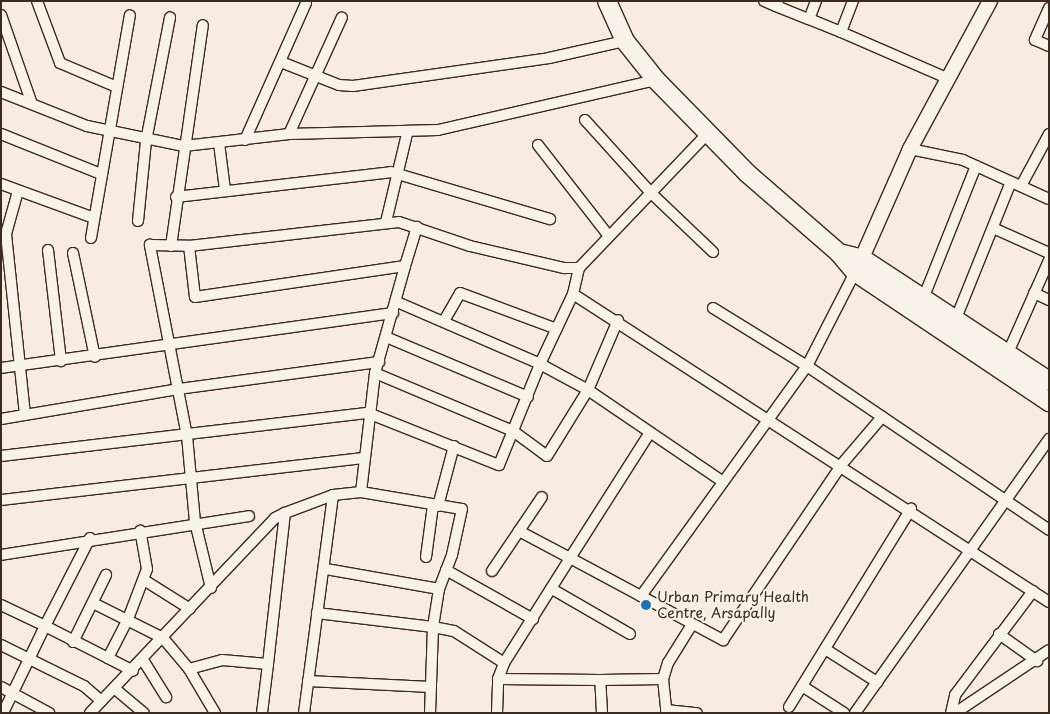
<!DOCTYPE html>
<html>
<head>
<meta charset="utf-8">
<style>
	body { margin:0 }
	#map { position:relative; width:1050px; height:714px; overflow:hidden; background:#f8ebe1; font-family:"Playpen Sans",sans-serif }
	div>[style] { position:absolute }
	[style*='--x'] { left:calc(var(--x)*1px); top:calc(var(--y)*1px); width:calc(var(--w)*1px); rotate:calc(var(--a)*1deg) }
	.roads { filter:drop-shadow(1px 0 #3b2a1e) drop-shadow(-1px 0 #3b2a1e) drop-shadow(0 1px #3b2a1e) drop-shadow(0 -1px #3b2a1e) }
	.street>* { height:10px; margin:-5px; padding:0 5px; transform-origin:5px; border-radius:5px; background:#f7f3e8 }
	.secondary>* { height:14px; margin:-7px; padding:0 7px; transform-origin:7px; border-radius:7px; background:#f7f3e8 }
	.highway>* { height:18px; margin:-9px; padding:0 9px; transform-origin:9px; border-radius:9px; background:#f7f3e8 }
	.dots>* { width:14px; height:14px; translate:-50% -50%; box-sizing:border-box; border:2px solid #f7f3e8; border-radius:50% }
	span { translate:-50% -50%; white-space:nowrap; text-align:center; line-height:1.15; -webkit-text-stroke:4px #f7f3e8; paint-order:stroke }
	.poi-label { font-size:14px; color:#3b2a1e }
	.left { translate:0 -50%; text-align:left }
	.frame { position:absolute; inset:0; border:2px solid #3b2a1e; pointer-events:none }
</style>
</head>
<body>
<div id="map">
	<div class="roads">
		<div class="street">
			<div style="--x:37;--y:1;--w:66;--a:69.6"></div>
			<div style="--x:60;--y:63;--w:62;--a:22.8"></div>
			<div style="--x:764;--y:1;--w:13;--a:23"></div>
			<div style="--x:778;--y:1;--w:5;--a:112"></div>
			<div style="--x:776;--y:6;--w:35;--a:22"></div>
			<div style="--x:816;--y:1;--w:19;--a:111"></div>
			<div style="--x:809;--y:19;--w:35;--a:22"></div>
			<div style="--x:841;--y:32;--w:33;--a:-69"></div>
			<div style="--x:1049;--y:8;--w:35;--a:114"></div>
			<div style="--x:1035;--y:40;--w:15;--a:23"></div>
			<div style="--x:1;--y:15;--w:94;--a:70.8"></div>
			<div style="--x:841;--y:32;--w:116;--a:23.5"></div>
			<div style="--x:281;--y:62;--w:62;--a:21.6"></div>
			<div style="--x:339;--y:85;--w:14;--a:4"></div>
			<div style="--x:353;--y:86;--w:198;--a:-8.1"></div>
			<div style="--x:549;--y:58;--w:78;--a:-12.6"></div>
			<div style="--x:1;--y:92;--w:92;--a:21.6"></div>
			<div style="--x:87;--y:126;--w:99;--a:11.7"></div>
			<div style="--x:184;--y:146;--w:106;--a:-6.5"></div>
			<div style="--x:289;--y:134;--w:149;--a:-1.5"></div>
			<div style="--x:438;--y:130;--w:224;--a:-12.9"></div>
			<div style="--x:585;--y:120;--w:97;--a:47.9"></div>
			<div style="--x:650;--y:192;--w:87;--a:43.6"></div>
			<div style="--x:1;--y:134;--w:108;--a:21.8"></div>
			<div style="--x:289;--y:134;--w:128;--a:-65.6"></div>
			<div style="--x:245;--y:140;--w:150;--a:-66"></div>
			<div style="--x:219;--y:143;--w:47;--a:82.7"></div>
			<div style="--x:538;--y:145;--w:114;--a:52.1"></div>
			<div style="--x:910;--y:149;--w:54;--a:11.7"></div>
			<div style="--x:963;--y:160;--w:94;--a:24.4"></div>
			<div style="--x:1;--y:184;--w:99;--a:20.1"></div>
			<div style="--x:1021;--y:186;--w:59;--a:-61.7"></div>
			<div style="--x:18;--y:191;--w:45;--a:105.6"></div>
			<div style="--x:6;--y:234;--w:181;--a:84"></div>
			<div style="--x:176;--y:197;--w:216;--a:-6.6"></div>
			<div style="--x:391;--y:172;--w:166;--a:16.5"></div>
			<div style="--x:138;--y:221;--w:80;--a:-84.3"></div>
			<div style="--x:146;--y:141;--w:126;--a:-79"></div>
			<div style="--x:386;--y:222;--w:90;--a:-76.6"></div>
			<div style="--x:993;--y:228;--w:61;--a:24.1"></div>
			<div style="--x:91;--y:238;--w:226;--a:-80.1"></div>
			<div style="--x:171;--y:246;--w:223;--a:-81.8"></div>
			<div style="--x:189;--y:246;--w:51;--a:83.3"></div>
			<div style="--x:195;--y:297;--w:212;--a:-8.4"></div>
			<div style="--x:405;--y:266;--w:41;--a:-72.9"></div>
			<div style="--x:48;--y:250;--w:112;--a:83.3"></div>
			<div style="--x:73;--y:253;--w:106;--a:78.1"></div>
			<div style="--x:1034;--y:293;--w:17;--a:25"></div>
			<div style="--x:573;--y:294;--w:567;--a:32.91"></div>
			<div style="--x:923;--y:299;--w:143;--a:-68.3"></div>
			<div style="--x:397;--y:302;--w:156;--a:23.4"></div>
			<div style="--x:540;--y:364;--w:77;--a:-64.8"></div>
			<div style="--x:573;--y:294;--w:27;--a:-77"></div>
			<div style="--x:713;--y:308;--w:110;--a:31.7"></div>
			<div style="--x:807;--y:366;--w:292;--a:34.1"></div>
			<div style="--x:444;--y:321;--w:32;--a:-60"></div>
			<div style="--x:460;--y:293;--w:103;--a:20.4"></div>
			<div style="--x:955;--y:321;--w:150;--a:-68.1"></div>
			<div style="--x:386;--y:337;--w:154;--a:22.9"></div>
			<div style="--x:1007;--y:355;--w:104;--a:-66.1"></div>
			<div style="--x:1;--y:368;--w:396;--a:-8"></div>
			<div style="--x:375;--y:373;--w:150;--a:22.8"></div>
			<div style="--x:513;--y:431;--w:42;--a:36.3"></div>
			<div style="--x:547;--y:456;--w:78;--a:-58.2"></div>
			<div style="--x:588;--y:390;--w:76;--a:-66.8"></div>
			<div style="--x:1;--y:419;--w:181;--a:-9.6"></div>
			<div style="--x:179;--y:389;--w:202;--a:-7.7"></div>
			<div style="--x:649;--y:434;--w:147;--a:122.5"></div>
			<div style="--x:570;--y:558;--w:174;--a:28.2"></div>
			<div style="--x:723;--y:640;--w:212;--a:-55.9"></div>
			<div style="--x:842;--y:464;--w:62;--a:-49.6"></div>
			<div style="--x:1;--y:456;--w:370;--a:-6.7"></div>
			<div style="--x:368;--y:413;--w:141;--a:21.7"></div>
			<div style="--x:499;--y:465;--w:109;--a:-67.9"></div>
			<div style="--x:540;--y:364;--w:55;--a:28.4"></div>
			<div style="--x:588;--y:390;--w:162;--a:34.2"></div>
			<div style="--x:361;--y:492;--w:120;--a:-83.3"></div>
			<div style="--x:375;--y:373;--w:111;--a:-74.3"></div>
			<div style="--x:1;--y:500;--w:364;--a:-6.6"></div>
			<div style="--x:438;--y:506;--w:62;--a:-75.1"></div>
			<div style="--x:90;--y:538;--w:99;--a:117.1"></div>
			<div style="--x:45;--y:626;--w:71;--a:26.9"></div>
			<div style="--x:108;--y:658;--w:44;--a:-62.9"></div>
			<div style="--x:128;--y:619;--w:53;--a:-69.2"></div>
			<div style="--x:147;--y:569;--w:39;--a:-100"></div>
			<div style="--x:1;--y:555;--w:251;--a:-8.9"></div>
			<div style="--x:426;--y:557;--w:52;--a:-82.3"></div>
			<div style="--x:326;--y:569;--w:115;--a:10"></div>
			<div style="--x:446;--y:570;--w:100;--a:29.4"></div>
			<div style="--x:492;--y:571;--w:89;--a:-56"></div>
			<div style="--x:144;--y:580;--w:54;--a:32.2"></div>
			<div style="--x:211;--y:588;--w:68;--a:-103.6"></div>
			<div style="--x:195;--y:522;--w:86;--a:-95.3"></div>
			<div style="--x:187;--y:436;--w:195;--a:-101"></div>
			<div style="--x:150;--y:245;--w:39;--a:1"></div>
			<div style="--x:189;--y:246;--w:211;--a:-6.5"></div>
			<div style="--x:399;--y:222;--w:75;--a:18.7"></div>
			<div style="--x:470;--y:246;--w:97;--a:13.2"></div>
			<div style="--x:564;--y:268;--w:15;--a:0"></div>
			<div style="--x:579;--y:268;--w:187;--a:-46.3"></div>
			<div style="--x:552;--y:589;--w:90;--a:30"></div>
			<div style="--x:641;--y:596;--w:284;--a:-54.2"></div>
			<div style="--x:807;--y:366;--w:106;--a:-62.9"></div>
			<div style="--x:95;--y:604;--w:76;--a:26.6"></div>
			<div style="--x:163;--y:638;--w:40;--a:50"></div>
			<div style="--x:189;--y:669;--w:51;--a:59.4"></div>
			<div style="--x:1;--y:605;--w:49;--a:25.5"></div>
			<div style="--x:45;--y:626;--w:97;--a:115.8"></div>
			<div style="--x:999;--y:634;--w:47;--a:35.4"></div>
			<div style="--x:73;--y:642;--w:75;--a:-63.8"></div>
			<div style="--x:1;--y:645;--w:93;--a:26.3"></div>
			<div style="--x:84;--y:686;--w:23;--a:41"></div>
			<div style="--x:825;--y:649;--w:62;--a:32.4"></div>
			<div style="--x:108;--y:658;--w:28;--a:27"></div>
			<div style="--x:143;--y:660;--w:44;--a:58.1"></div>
			<div style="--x:189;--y:669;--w:34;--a:-15"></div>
			<div style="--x:222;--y:660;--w:46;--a:5"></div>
			<div style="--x:268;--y:664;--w:152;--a:-83.6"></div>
			<div style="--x:498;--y:679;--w:102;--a:0.6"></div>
			<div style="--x:663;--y:679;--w:31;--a:84"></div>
			<div style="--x:666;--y:710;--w:31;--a:6"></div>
			<div style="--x:308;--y:681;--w:123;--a:2.8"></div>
			<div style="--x:802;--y:686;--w:50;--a:32.7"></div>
			<div style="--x:1;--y:687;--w:55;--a:28.4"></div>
			<div style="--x:114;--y:688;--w:39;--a:40"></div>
			<div style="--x:789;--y:707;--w:233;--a:-58.4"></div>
			<div style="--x:90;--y:713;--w:269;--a:-46.5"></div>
			<div style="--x:275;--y:518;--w:11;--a:-27"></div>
			<div style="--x:285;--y:513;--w:51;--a:-20.6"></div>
			<div style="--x:333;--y:495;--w:28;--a:-6"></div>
			<div style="--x:361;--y:492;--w:102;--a:9.6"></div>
			<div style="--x:462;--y:509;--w:47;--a:102.3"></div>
			<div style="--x:452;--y:555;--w:36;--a:111"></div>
			<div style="--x:439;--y:589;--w:38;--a:99"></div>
			<div style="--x:433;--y:627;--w:117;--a:-173.1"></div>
			<div style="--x:262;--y:713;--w:49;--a:-83"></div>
			<div style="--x:304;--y:713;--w:220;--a:-82.4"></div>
			<div style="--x:430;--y:713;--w:86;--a:-88"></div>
			<div style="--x:433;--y:627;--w:21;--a:11"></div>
			<div style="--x:454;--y:631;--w:59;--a:32.6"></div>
			<div style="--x:497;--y:713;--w:34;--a:-88"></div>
			<div style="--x:498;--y:679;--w:17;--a:-69"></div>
			<div style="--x:504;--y:663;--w:124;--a:-57.8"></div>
			<div style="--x:570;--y:558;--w:58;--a:-152.1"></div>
			<div style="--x:602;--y:713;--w:33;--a:-93"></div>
			<div style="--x:600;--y:680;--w:63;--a:-0.9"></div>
			<div style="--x:663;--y:679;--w:17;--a:-73"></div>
			<div style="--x:668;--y:663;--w:44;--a:-58.1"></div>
			<div style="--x:855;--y:713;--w:336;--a:-54.7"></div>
			<div style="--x:951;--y:713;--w:18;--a:-77"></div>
			<div style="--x:955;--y:695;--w:130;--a:-53.1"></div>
			<div style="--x:955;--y:713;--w:113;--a:-33.8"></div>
		</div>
		<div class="secondary">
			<div style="--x:858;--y:267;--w:129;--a:-66.2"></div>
			<div style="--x:910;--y:149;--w:168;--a:-61.6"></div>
		</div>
		<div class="highway">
			<div style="--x:607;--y:1;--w:44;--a:65.8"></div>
			<div style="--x:625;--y:41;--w:50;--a:51.5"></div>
			<div style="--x:656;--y:80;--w:130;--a:45.6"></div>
			<div style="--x:747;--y:173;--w:122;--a:41"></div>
			<div style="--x:839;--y:253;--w:25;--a:50"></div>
			<div style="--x:855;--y:272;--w:234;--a:33.8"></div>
			<div style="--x:839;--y:253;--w:25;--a:14"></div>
			<div style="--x:863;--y:259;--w:222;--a:33.3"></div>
		</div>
	</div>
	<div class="dots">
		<div style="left:646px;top:605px;background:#1f6fb2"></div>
	</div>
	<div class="poi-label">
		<span class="left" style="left:657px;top:605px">Urban Primary Health<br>Centre, Arsapally</span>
	</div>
	<div class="frame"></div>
</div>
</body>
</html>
